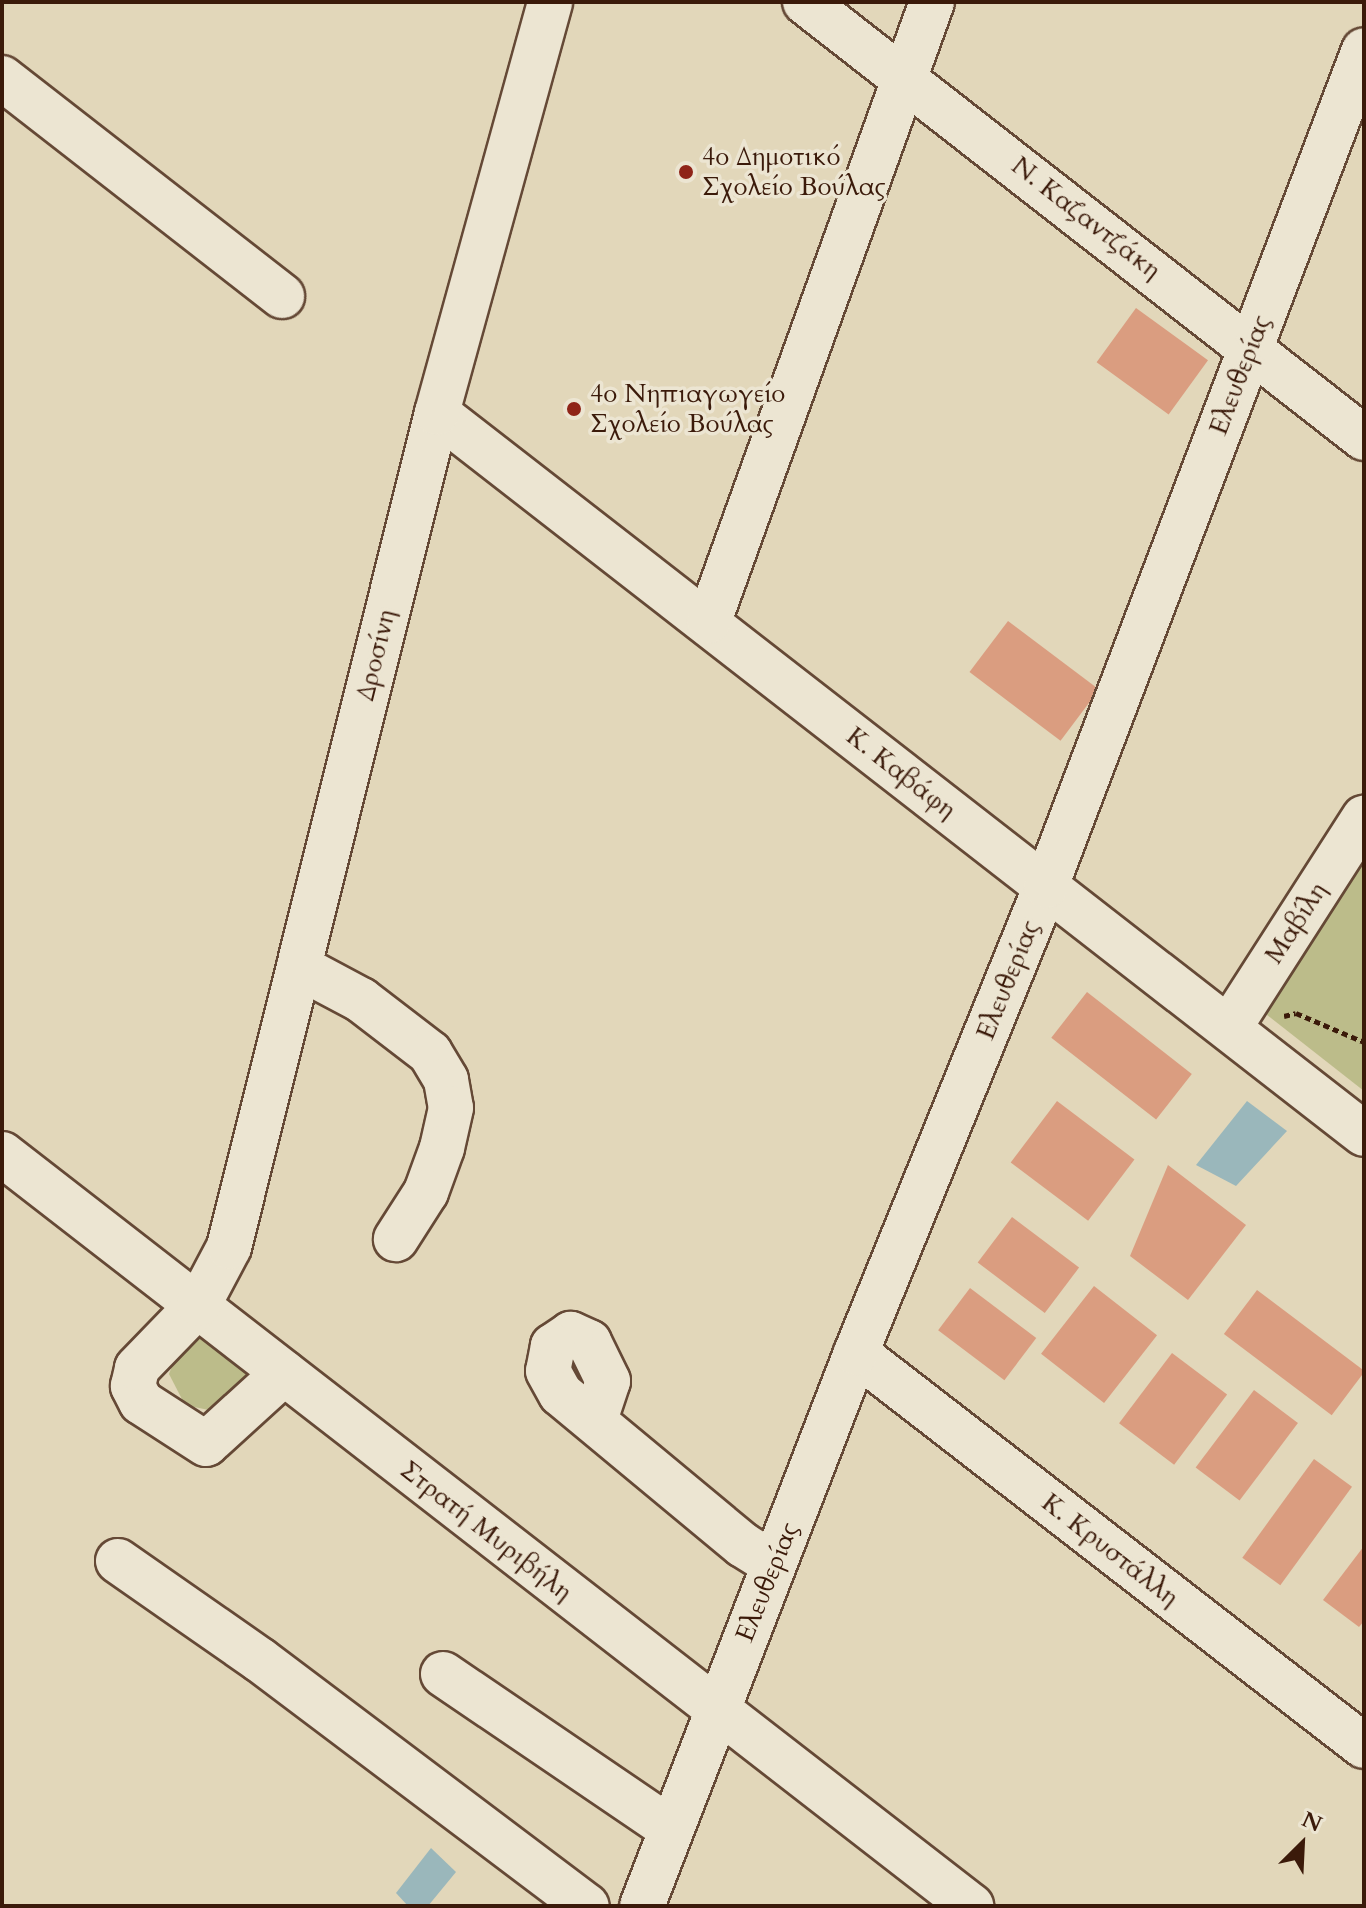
<!DOCTYPE html>
<html>
<head>
<meta charset="utf-8">
<style>
	body { margin:0 }
	#map { position:relative; width:1366px; height:1908px; overflow:hidden; background:#e2d7ba; font-family:Cardo,serif }
	div>[style] { position:absolute }
	[style*='--x'] { left:calc(var(--x)*1px); top:calc(var(--y)*1px); width:calc(var(--w)*1px); rotate:calc(var(--a)*1deg) }
	.green>* { inset:0; background:#bcbc8a }
	.water>* { inset:0; background:#9ab7bb }
	.building>* { inset:0; background:#da9d80; transform-origin:0 0 }
	.path>* { height:5px; margin-top:-2.5px; transform-origin:0; background:repeating-linear-gradient(90deg,#3b1a0a 0 6px,transparent 0 10px) }
	.roads { filter:drop-shadow(2px 0 #654936) drop-shadow(-2px 0 #654936) drop-shadow(0 2px #654936) drop-shadow(0 -2px #654936) }
	.minor>* { height:44px; margin:-22px; padding:0 22px; transform-origin:22px; border-radius:22px; background:#ece5d2 }
	.dots>* { width:22px; height:22px; translate:-50% -50%; box-sizing:border-box; border:4px solid #ece5d2; border-radius:50% }
	span { translate:-50% -50%; white-space:nowrap; text-align:center; line-height:1.15; -webkit-text-stroke:7px #ece5d2; paint-order:stroke }
	.poi-label { font-size:26px; color:#3b1a0a }
	.left { translate:0 -50%; text-align:left }
	.street-label { font-size:26px; color:#3b1a0a }
	.frame { position:absolute; inset:0; border:4px solid #3b1a0a; pointer-events:none }
	.north { position:absolute; left:1262px; top:1804px; width:80px; height:80px; -webkit-text-stroke:6px #ece5d2; paint-order:stroke; rotate:24deg; font-size:22px; font-weight:700; line-height:32px; text-align:center; color:#3b1a0a }
	.north::after { content:''; display:block; margin:auto; width:28px; height:36px; background:#3b1a0a; clip-path:polygon(50% 0,100% 100%,50% 72%,0 100%) }
</style>
</head>
<body>
<div id="map">
	<div class="green">
		<div style="clip-path:polygon(1364px 859px,1364px 1091px,1262px 1011px)"></div>
		<div style="clip-path:polygon(204px 1334px,249px 1372px,241px 1398px,218px 1412px,185px 1405px,169px 1374px,179px 1348px)"></div>
	</div>
	<div class="water">
		<div style="clip-path:polygon(1247px 1101px,1287px 1131px,1236px 1186px,1196px 1165px)"></div>
		<div style="clip-path:polygon(431px 1848px,456px 1872px,428px 1906px,408px 1906px,396px 1893px)"></div>
	</div>
	<div class="building">
		<div style="left:1136px;top:308px;width:89px;height:67px;rotate:36deg"></div>
		<div style="left:1008px;top:621px;width:114px;height:64px;rotate:37deg"></div>
		<div style="left:1087px;top:992px;width:133px;height:58px;rotate:38deg"></div>
		<div style="left:1057px;top:1101px;width:97px;height:77px;rotate:37deg"></div>
		<div style="clip-path:polygon(1168px 1165px,1246px 1225px,1188px 1300px,1130px 1256px)"></div>
		<div style="left:1012px;top:1217px;width:84px;height:57px;rotate:37deg"></div>
		<div style="left:1094px;top:1286px;width:80px;height:86px;rotate:38deg"></div>
		<div style="left:970px;top:1288px;width:83px;height:53px;rotate:37deg"></div>
		<div style="left:1257px;top:1290px;width:135px;height:55px;rotate:37deg"></div>
		<div style="left:1172px;top:1353px;width:69px;height:88px;rotate:37deg"></div>
		<div style="left:1254px;top:1390px;width:55px;height:97px;rotate:37deg"></div>
		<div style="left:1314px;top:1459px;width:47px;height:122px;rotate:36deg"></div>
		<div style="clip-path:polygon(1364px 1546px,1364px 1621px,1359px 1627px,1323px 1600px)"></div>
	</div>
	<div class="path">
		<div style="--x:1284;--y:1016;--w:12;--a:-14"></div>
		<div style="--x:1296;--y:1013;--w:74;--a:23.1"></div>
	</div>
	<div class="roads">
		<div class="minor">
			<div style="--x:805;--y:2;--w:709;--a:37.95"></div>
			<div style="--x:2;--y:78;--w:355;--a:37.9"></div>
			<div style="--x:437;--y:413;--w:1174;--a:37.87"></div>
			<div style="--x:709;--y:621;--w:658;--a:-70.19"></div>
			<div style="--x:299;--y:967;--w:70;--a:28"></div>
			<div style="--x:361;--y:1000;--w:87;--a:37.5"></div>
			<div style="--x:430;--y:1053;--w:31;--a:59"></div>
			<div style="--x:446;--y:1080;--w:28;--a:80"></div>
			<div style="--x:451;--y:1108;--w:41;--a:102.7"></div>
			<div style="--x:442;--y:1148;--w:47;--a:110"></div>
			<div style="--x:426;--y:1192;--w:56;--a:122.6"></div>
			<div style="--x:1229;--y:1028;--w:250;--a:-57.3"></div>
			<div style="--x:2;--y:1154;--w:1227;--a:37.81"></div>
			<div style="--x:856;--y:1353;--w:642;--a:37.73"></div>
			<div style="--x:284;--y:1373;--w:105;--a:137.7"></div>
			<div style="--x:206;--y:1444;--w:77;--a:-147.1"></div>
			<div style="--x:141;--y:1402;--w:18;--a:-117"></div>
			<div style="--x:133;--y:1386;--w:18;--a:-77"></div>
			<div style="--x:137;--y:1368;--w:89;--a:-45.9"></div>
			<div style="--x:199;--y:1304;--w:64;--a:-62.2"></div>
			<div style="--x:229;--y:1247;--w:860;--a:-76"></div>
			<div style="--x:437;--y:413;--w:426;--a:-74.6"></div>
			<div style="--x:595;--y:1420;--w:41;--a:-71.6"></div>
			<div style="--x:608;--y:1381;--w:43;--a:-116"></div>
			<div style="--x:589;--y:1342;--w:20;--a:-156"></div>
			<div style="--x:571;--y:1334;--w:22;--a:146"></div>
			<div style="--x:553;--y:1346;--w:25;--a:101"></div>
			<div style="--x:548;--y:1371;--w:26;--a:61"></div>
			<div style="--x:561;--y:1394;--w:236;--a:39.7"></div>
			<div style="--x:743;--y:1545;--w:36;--a:32"></div>
			<div style="--x:118;--y:1561;--w:173;--a:34.9"></div>
			<div style="--x:260;--y:1660;--w:409;--a:37"></div>
			<div style="--x:443;--y:1674;--w:276;--a:34.2"></div>
			<div style="--x:642;--y:1906;--w:593;--a:-68.84"></div>
			<div style="--x:856;--y:1353;--w:504;--a:-67.86"></div>
			<div style="--x:1046;--y:886;--w:894;--a:-69.17"></div>
		</div>
	</div>
	<div class="dots">
		<div style="left:686px;top:172px;background:#8f2418"></div>
		<div style="left:574px;top:409px;background:#8f2418"></div>
	</div>
	<div class="poi-label">
		<span class="left" style="left:702px;top:172px">4ο Δημοτικό<br>Σχολείο Βούλας</span>
		<span class="left" style="left:590px;top:409px">4ο Νηπιαγωγείο<br>Σχολείο Βούλας</span>
	</div>
	<div class="street-label">
		<span style="left:1086px;top:218px;rotate:38deg">Ν. Καζαντζάκη</span>
		<span style="left:1240px;top:375px;rotate:-69deg">Ελευθερίας</span>
		<span style="left:376px;top:655px;rotate:-76deg">Δροσίνη</span>
		<span style="left:901px;top:773px;rotate:38deg">Κ. Καβάφη</span>
		<span style="left:1296px;top:923px;rotate:-57deg">Μαβίλη</span>
		<span style="left:1008px;top:980px;rotate:-68deg">Ελευθερίας</span>
		<span style="left:486px;top:1531px;rotate:38deg">Στρατή Μυριβήλη</span>
		<span style="left:1110px;top:1550px;rotate:38deg">Κ. Κρυστάλλη</span>
		<span style="left:767px;top:1582px;rotate:-68deg">Ελευθερίας</span>
	</div>
	<div class="frame"></div>
	<div class="north">N</div>
</div>
</body>
</html>
